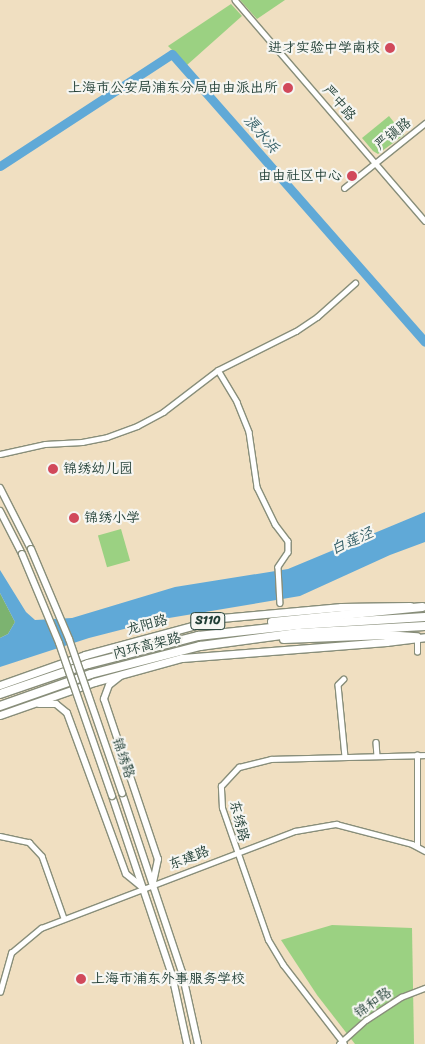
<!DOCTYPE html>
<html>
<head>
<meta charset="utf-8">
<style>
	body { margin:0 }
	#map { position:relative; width:425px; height:1044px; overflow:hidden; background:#f0dfc1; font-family:Sriracha,"LXGW WenKai TC",sans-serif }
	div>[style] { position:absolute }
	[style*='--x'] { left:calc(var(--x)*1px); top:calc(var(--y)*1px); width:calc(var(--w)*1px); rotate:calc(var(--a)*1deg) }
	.green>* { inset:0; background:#9bd182; transform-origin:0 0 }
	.forest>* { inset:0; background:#7cb370 }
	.water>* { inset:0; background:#60a9d7 }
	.river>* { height:9px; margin:-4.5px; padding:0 4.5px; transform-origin:4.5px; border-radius:4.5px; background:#60a9d7 }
	.roads { filter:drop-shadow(1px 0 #888e7a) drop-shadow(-1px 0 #888e7a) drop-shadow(0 1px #888e7a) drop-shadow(0 -1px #888e7a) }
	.minor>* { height:4.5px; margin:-2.25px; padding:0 2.25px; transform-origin:2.25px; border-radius:2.25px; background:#fff }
	.secondary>* { height:6px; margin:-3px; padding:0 3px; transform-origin:3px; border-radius:3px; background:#fff }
	.primary>* { height:7px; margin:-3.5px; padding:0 3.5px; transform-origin:3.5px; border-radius:3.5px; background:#fff }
	.trunk>* { height:8px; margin:-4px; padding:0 4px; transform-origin:4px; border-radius:4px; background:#fff }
	.bridges { filter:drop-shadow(1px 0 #888e7a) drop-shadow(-1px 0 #888e7a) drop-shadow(0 1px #888e7a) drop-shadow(0 -1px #888e7a) }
	.secondary-bridge>* { height:6px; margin:-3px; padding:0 3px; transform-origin:3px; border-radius:3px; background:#fff }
	.dots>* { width:14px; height:14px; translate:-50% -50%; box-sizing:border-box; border:2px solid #f6f6f2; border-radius:50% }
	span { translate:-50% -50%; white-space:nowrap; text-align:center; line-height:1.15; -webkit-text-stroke:4.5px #f6f6f2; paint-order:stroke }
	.shield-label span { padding:1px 4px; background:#f6f6f2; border:1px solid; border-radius:4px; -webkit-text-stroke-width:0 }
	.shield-label { font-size:12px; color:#1f3d34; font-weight:700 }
	.poi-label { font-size:14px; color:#1f3d34 }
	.right { translate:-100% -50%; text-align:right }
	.left { translate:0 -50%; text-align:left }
	.street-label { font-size:14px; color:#1f3d34 }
	.water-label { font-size:15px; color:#325d65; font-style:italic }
</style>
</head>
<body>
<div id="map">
	<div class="green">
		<div style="clip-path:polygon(240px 0,285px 0,257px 19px)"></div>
		<div style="clip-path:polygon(231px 4px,242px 16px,187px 65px,168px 46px)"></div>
		<div style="clip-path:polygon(389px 116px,404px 135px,378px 154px,373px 151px,362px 138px)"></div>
		<div style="left:121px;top:529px;width:33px;height:24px;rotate:74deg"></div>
		<div style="clip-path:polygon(332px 925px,412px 928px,414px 1044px,355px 1044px,317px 995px,281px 940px)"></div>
	</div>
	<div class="forest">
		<div style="clip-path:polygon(0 593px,15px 622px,8px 634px,0 638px)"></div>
	</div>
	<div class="water">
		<div style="clip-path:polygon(425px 512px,425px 542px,390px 555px,300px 596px,163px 619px,89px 638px,0 667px,0 638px,8px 634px,15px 622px,0 593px,0 570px,26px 612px,35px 620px,72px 618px,175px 587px,288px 569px)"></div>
	</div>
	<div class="river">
		<div style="--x:0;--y:166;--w:205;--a:-33.1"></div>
		<div style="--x:172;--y:54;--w:383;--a:48.7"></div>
	</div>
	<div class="roads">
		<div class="minor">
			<div style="--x:235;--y:0;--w:291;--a:49.3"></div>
			<div style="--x:344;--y:188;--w:104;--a:-38.7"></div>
			<div style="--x:218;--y:370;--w:37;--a:59"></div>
			<div style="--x:237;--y:402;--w:32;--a:68"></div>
			<div style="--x:249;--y:432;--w:56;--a:81.7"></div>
			<div style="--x:257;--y:487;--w:41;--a:64.1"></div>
			<div style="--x:275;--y:524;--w:21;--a:53"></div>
			<div style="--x:288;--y:541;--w:11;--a:90"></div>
			<div style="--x:288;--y:552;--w:18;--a:124"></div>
			<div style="--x:278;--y:567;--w:36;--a:87"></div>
			<div style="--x:0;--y:454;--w:46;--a:-12.5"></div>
			<div style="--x:45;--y:444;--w:37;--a:-3"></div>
			<div style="--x:82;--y:442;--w:25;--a:-11"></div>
			<div style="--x:107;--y:437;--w:32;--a:-20"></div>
			<div style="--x:137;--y:426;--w:30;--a:-28"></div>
			<div style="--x:163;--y:412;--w:69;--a:-37.4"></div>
			<div style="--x:218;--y:370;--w:87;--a:-26.6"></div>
			<div style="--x:296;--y:331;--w:25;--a:-34"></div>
			<div style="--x:317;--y:317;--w:51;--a:-41.8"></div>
			<div style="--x:417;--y:652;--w:15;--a:-90"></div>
			<div style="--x:344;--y:679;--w:8;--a:135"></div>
			<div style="--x:338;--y:685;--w:71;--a:84.4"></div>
			<div style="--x:376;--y:742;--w:13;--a:86"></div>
			<div style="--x:0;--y:836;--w:30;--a:12"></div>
			<div style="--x:29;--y:842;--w:19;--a:47"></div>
			<div style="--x:42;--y:856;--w:66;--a:70.5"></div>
			<div style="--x:417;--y:846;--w:91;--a:-90"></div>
			<div style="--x:0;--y:992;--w:41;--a:-74.2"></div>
			<div style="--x:11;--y:953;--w:39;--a:-40"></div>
			<div style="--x:41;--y:928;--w:272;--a:-20.9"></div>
			<div style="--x:295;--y:831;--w:42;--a:-9.7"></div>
			<div style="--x:336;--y:824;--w:79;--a:14.7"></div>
			<div style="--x:412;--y:844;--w:15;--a:28"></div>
			<div style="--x:339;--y:1044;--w:36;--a:-42"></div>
			<div style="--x:366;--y:1020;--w:42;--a:-33.3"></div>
			<div style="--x:401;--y:997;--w:26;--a:-21"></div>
			<div style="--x:344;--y:1044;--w:100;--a:-127.7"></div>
			<div style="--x:283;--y:965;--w:29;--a:-121"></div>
			<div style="--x:268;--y:940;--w:140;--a:-109.2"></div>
			<div style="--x:222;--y:808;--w:22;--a:-93"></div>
			<div style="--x:221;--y:786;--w:26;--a:-47"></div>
			<div style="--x:239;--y:767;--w:33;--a:-14"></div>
			<div style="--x:271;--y:759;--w:154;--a:-1.5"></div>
		</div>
		<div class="secondary">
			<div style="--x:0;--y:488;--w:68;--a:63.1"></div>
			<div style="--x:0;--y:511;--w:48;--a:62.9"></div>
			<div style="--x:122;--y:675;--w:16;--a:142"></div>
			<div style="--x:109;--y:685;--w:15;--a:110"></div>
			<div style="--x:104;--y:699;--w:169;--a:71.4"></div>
			<div style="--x:158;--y:859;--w:25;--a:102"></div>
			<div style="--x:39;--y:704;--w:17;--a:0"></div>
			<div style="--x:56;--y:704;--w:14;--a:39"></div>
			<div style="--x:67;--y:713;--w:171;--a:69.9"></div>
			<div style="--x:126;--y:874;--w:22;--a:39"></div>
			<div style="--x:122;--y:793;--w:189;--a:71.5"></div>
			<div style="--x:182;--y:972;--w:74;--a:77.5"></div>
			<div style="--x:112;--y:796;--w:189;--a:71.5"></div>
			<div style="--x:172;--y:975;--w:71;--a:77.7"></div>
		</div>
		<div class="primary">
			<div style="--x:0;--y:685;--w:90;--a:-19.4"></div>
			<div style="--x:85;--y:655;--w:141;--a:-15.2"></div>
			<div style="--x:221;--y:618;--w:121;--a:-5.2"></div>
			<div style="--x:341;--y:607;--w:69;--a:-0.8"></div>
			<div style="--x:0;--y:715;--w:100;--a:-19.3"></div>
			<div style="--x:94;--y:682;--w:91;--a:-15.3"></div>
			<div style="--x:182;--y:658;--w:205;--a:-4.5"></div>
			<div style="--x:386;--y:642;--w:39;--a:-7"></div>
		</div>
		<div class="trunk">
			<div style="--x:272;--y:622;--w:151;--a:-5.7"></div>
			<div style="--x:284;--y:639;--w:102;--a:-2.2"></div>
			<div style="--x:386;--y:635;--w:31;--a:4"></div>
			<div style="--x:0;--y:694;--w:93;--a:-18.8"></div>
			<div style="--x:88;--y:664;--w:114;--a:-14.3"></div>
			<div style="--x:198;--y:636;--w:101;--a:-6.3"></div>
			<div style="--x:298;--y:625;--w:127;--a:-3.6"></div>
			<div style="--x:0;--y:706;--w:96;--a:-19.4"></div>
			<div style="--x:91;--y:674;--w:113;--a:-14.4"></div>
			<div style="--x:200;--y:646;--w:99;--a:-7.6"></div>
			<div style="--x:298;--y:633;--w:127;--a:-3.2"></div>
		</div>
	</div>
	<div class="bridges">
		<div class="secondary-bridge">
			<div style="--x:31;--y:549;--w:98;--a:67.1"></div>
			<div style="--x:69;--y:639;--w:163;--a:71"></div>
			<div style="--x:22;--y:554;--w:96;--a:67.4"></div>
			<div style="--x:59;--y:643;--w:162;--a:70.9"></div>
		</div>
	</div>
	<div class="dots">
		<div style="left:390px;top:48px;background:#d1495b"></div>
		<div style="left:288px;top:88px;background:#d1495b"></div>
		<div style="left:352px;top:176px;background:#d1495b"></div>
		<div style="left:53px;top:469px;background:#d1495b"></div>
		<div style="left:74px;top:518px;background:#d1495b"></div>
		<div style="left:81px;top:979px;background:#d1495b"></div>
	</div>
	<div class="shield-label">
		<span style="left:208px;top:621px">S110</span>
	</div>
	<div class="poi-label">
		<span class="right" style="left:380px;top:48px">进才实验中学南校</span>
		<span class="right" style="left:278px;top:88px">上海市公安局浦东分局由由派出所</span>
		<span class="right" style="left:342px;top:176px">由由社区中心</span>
		<span class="left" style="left:63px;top:469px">锦绣幼儿园</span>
		<span class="left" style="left:84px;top:518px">锦绣小学</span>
		<span class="left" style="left:91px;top:979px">上海市浦东外事服务学校</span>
	</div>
	<div class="street-label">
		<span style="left:339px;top:103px;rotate:49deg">严中路</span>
		<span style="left:393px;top:134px;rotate:-39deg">严镇路</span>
		<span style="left:147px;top:625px;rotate:-15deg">龙阳路</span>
		<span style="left:147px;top:646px;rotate:-14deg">内环高架路</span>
		<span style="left:123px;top:758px;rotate:71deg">锦绣路</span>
		<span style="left:239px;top:821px;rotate:76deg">东绣路</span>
		<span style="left:189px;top:858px;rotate:-21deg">东建路</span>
		<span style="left:373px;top:1003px;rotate:-35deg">锦和路</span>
	</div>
	<div class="water-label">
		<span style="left:261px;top:134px;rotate:49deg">浪水浜</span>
		<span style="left:352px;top:541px;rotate:-24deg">白莲泾</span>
	</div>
</div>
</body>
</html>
